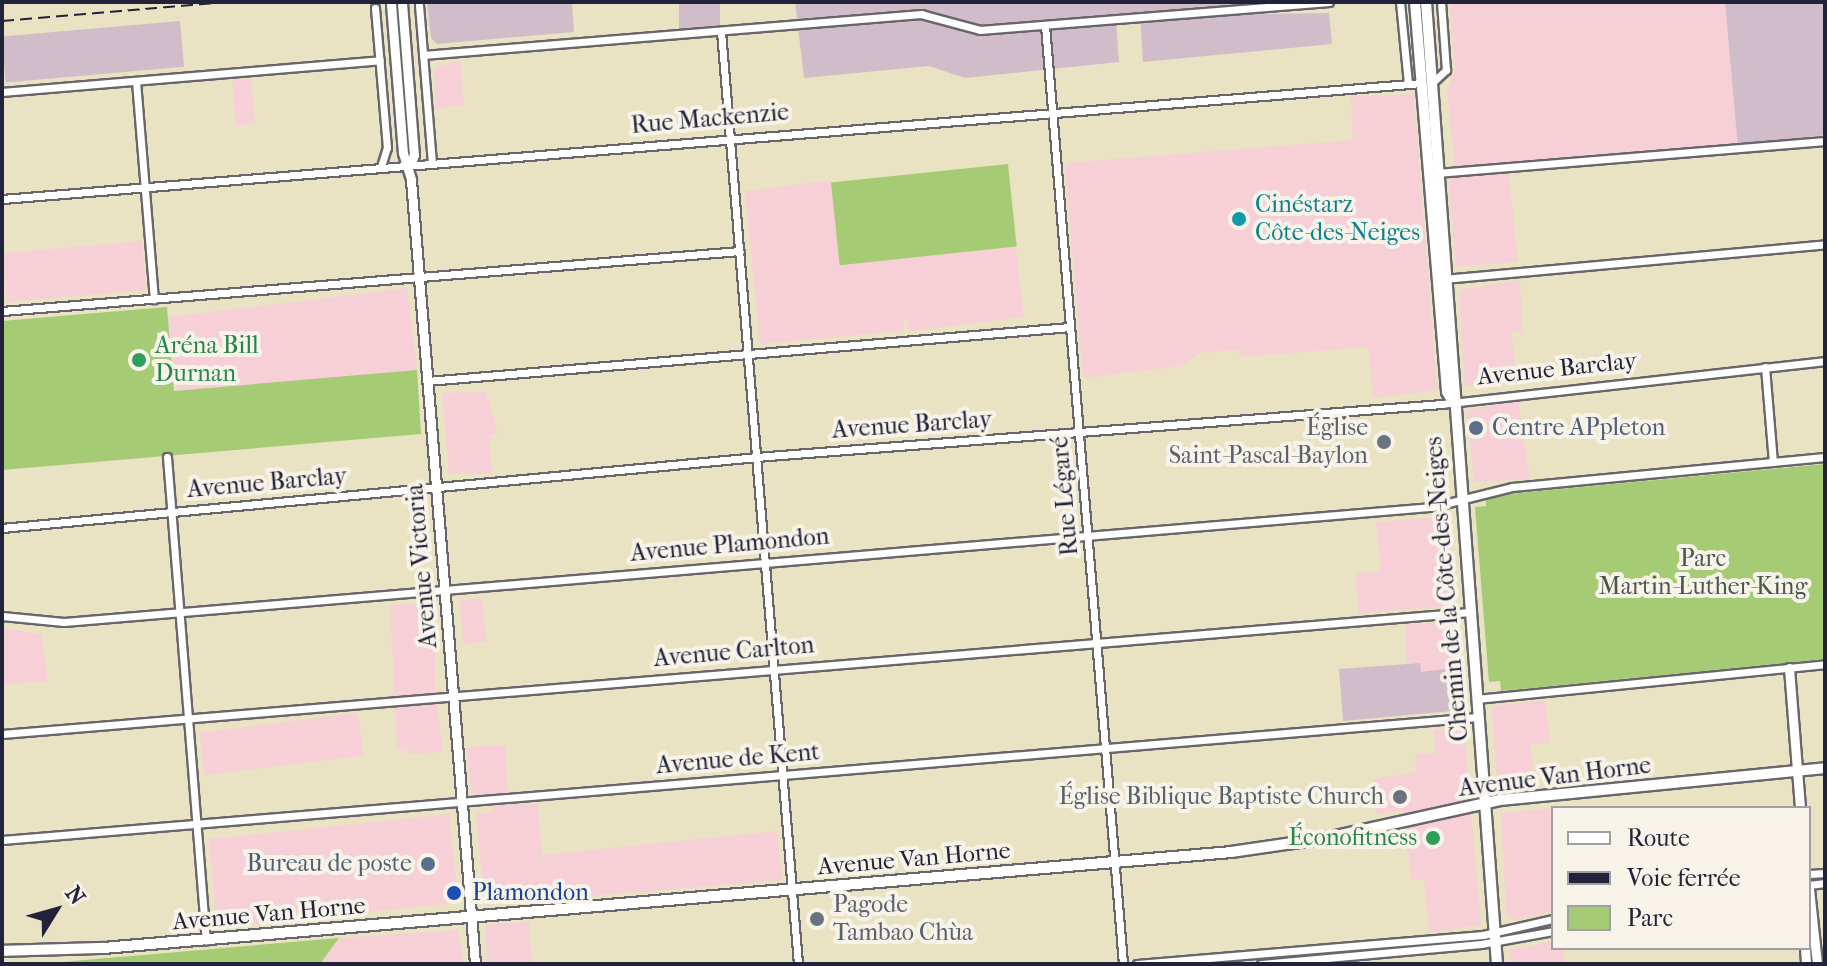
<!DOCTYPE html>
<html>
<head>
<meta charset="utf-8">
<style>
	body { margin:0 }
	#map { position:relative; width:1827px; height:966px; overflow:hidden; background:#eae3c3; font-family:"IM FELL French Canon",serif }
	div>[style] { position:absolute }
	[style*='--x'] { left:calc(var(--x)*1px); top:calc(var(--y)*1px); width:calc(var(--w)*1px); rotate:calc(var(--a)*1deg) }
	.built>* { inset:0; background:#f6cfd7; transform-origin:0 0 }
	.industrial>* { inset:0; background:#d1bdc9; transform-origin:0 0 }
	.green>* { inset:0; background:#a6cb75; transform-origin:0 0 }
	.roads { filter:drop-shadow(2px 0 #68666b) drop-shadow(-2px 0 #68666b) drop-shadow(0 2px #68666b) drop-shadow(0 -2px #68666b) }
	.minor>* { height:7px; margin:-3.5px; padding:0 3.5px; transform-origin:3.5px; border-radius:3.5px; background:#fff }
	.tertiary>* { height:9px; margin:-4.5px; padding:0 4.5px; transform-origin:4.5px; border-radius:4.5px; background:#fff }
	.secondary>* { height:10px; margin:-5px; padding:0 5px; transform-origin:5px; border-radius:5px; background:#fff }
	.rail>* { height:2px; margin-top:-1px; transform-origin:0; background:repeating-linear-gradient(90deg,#22223b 0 12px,transparent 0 18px) }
	.dots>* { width:22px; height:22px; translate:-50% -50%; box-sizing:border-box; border:4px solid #f7f3e8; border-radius:50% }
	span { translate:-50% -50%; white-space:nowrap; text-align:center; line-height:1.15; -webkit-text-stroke:8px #f7f3e8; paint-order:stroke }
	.street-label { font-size:24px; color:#22223b }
	.culture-label { font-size:24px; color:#0d838f }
	.left { translate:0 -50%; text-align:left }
	.leisure-label { font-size:24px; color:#27864d }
	.right { translate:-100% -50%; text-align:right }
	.worship-label { font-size:24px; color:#5b616d }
	.service-label { font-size:24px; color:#4e5e75 }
	.park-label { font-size:24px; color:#4a554c }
	.transit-label { font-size:24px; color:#164399 }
	.frame { position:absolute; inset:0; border:4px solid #22223b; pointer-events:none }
	.legend { position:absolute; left:1551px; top:806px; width:260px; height:144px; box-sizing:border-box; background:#f7f3e8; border:2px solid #a29fa3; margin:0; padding:10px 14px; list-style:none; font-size:24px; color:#22223b }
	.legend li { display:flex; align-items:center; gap:16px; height:40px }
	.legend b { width:40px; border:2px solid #a29fa3 }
	.north { position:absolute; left:16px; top:870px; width:80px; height:80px; -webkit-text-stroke:6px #f7f3e8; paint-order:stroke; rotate:53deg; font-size:22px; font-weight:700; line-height:32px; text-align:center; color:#22223b }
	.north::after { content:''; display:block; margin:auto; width:28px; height:36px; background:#22223b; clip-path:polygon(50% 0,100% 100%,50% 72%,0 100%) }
</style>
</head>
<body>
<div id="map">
	<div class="built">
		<div style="clip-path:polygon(1450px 2px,1725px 2px,1738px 148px,1508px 167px,1518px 262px,1456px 267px,1449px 184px,1454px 161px,1447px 89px,1455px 71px)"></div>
		<div style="clip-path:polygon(460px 60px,464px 105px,436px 109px,434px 68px)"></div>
		<div style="left:251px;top:79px;width:45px;height:19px;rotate:85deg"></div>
		<div style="clip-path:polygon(1414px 94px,1437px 390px,1373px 398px,1368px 347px,1239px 357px,1239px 349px,1201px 353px,1180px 366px,1083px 378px,1065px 163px,1353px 140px,1351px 97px)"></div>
		<div style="clip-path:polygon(831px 180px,840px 264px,1016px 247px,1024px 317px,910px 331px,905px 316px,903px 331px,760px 344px,745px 191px)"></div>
		<div style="left:142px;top:241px;width:49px;height:140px;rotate:85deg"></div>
		<div style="clip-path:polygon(1520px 280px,1522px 331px,1511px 332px,1517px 383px,1465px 386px,1459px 290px)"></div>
		<div style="left:407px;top:288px;width:83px;height:241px;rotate:83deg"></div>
		<div style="clip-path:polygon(486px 392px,498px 434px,489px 435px,492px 473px,449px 474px,442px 393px)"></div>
		<div style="clip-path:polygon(1518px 401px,1530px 479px,1474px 482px,1467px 410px)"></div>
		<div style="clip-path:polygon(1450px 516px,1456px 601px,1451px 606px,1359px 613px,1355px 574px,1381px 571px,1376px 522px)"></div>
		<div style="left:482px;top:598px;width:44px;height:23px;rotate:84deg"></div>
		<div style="clip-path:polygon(435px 603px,435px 690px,443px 752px,408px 754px,407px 749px,397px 749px,390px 605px)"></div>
		<div style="clip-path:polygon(1456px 621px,1461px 667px,1421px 672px,1420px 663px,1407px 663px,1405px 625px)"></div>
		<div style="clip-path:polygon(2px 628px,41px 634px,48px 681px,2px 685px)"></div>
		<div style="clip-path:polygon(1545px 700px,1550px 743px,1531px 744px,1534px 783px,1497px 786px,1492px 706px)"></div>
		<div style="left:358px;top:713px;width:43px;height:160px;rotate:83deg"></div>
		<div style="clip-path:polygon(1464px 728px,1481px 925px,1429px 932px,1424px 879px,1411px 880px,1404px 810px,1377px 815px,1373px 779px,1416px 772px,1415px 754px,1435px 753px,1434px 730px)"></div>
		<div style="clip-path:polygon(505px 745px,508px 791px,521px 805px,538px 803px,542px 855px,777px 831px,782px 880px,484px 905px,476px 814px,494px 812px,494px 807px,471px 790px,467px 747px)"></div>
		<div style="clip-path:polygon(1553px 808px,1553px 911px,1514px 920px,1506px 915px,1501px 813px)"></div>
		<div style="left:449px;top:814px;width:89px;height:242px;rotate:84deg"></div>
		<div style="left:529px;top:922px;width:40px;height:44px;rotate:86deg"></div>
		<div style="clip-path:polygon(458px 930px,464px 964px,320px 964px,339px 938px)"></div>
		<div style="clip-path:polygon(1553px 941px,1553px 948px,1563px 948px,1565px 964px,1511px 964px,1510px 950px)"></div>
	</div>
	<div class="industrial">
		<div style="clip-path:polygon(427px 2px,572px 2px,574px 32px,437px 44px,431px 38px)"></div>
		<div style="left:679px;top:2px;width:41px;height:32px"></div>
		<div style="clip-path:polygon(795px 2px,1271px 2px,1272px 7px,1165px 16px,1329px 13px,1332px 44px,1143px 62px,1140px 18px,1116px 20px,1119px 62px,965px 78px,929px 66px,804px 78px)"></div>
		<div style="clip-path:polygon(1725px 2px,1825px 2px,1825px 135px,1738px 148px)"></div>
		<div style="left:180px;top:21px;width:46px;height:179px;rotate:85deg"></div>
		<div style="clip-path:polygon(1420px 663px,1421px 672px,1461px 667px,1463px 710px,1343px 721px,1339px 669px)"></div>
	</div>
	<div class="green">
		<div style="left:1008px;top:164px;width:83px;height:178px;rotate:84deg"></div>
		<div style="clip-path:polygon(167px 307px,174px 391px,417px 370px,421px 434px,2px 470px,2px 321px)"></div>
		<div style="clip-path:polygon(1825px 464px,1825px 659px,1501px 691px,1500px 681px,1489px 682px,1475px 507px,1486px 506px,1486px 496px)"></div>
		<div style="clip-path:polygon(339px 938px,320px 964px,2px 964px,2px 962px,50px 963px)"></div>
	</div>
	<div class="roads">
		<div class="minor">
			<div style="--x:1400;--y:2;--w:82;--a:84.4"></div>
			<div style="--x:419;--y:5;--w:159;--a:85.3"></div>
			<div style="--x:375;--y:8;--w:140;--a:85.1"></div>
			<div style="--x:387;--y:147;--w:21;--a:107"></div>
			<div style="--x:1045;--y:25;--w:942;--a:85.25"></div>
			<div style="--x:721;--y:31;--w:936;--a:85.28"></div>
			<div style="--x:423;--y:55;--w:500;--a:-4.7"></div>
			<div style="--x:921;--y:14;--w:61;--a:15.2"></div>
			<div style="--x:980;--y:30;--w:350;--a:-4.6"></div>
			<div style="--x:136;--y:81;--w:219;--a:85.3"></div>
			<div style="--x:1433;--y:82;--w:18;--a:-43"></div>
			<div style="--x:1446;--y:70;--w:68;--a:-94.2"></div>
			<div style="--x:2;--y:92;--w:379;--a:-4.8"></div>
			<div style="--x:1437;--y:173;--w:389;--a:-4.7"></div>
			<div style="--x:2;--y:199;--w:1425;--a:-4.67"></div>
			<div style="--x:1444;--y:279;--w:383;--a:-5.2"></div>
			<div style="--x:2;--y:311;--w:740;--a:-4.65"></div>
			<div style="--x:1765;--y:367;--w:95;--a:85.2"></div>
			<div style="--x:427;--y:381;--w:645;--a:-4.8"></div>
			<div style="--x:167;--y:457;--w:485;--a:85.4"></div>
			<div style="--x:2;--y:528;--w:769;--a:-5.37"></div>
			<div style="--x:768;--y:456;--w:676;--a:-4.41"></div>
			<div style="--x:1442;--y:404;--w:385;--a:-6.4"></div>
			<div style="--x:2;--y:616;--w:62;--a:5.5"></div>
			<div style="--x:64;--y:622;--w:1373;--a:-4.81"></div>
			<div style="--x:1432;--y:507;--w:82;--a:-14"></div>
			<div style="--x:1512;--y:487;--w:314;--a:-5.5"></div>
			<div style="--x:1477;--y:699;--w:350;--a:-5.7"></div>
			<div style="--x:2;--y:734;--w:1473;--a:-4.75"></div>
			<div style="--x:2;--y:840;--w:1481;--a:-4.76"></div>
			<div style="--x:1809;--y:874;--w:16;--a:-4"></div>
			<div style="--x:1809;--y:885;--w:16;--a:-7"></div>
			<div style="--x:1137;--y:964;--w:347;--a:-4.8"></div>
			<div style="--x:1483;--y:935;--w:72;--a:-12.9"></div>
			<div style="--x:1261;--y:964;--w:221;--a:-5.2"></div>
			<div style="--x:1481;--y:944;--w:73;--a:-10.2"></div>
		</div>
		<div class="tertiary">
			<div style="--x:402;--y:3;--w:152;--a:85.5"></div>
			<div style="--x:414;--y:155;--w:11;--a:112"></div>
			<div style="--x:391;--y:4;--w:149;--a:85.4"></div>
			<div style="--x:403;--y:153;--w:28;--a:73"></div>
			<div style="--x:411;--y:180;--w:787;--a:85.33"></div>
			<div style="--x:1789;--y:668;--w:140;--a:85.5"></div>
			<div style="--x:1809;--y:889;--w:75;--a:83.9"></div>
			<div style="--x:1805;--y:948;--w:16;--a:86"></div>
		</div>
		<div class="secondary">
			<div style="--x:1415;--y:2;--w:391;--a:85.3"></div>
			<div style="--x:1447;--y:392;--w:12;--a:59"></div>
			<div style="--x:1426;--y:2;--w:965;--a:85.78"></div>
			<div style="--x:2;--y:951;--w:101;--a:-1.7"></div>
			<div style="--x:103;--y:948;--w:1132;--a:-4.86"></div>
			<div style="--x:1231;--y:852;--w:97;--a:-8.3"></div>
			<div style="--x:1327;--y:838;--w:177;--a:-12.4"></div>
			<div style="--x:1500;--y:800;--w:327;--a:-5.6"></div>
		</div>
	</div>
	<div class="rail">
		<div style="--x:2;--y:21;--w:229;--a:-4.8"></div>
	</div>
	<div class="dots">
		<div style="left:1239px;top:219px;background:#0f9aa8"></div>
		<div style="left:139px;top:360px;background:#2e9e5b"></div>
		<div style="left:1476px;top:428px;background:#5c6f8a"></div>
		<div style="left:1384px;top:442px;background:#6b7280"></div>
		<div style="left:1400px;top:797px;background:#6b7280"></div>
		<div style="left:1433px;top:838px;background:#2e9e5b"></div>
		<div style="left:428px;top:864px;background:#5c6f8a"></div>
		<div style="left:454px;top:893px;background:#1a4fb4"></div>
		<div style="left:817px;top:919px;background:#6b7280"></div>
	</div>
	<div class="street-label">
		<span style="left:710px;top:119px;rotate:-5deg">Rue Mackenzie</span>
		<span style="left:1557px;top:369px;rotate:-6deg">Avenue Barclay</span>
		<span style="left:912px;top:425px;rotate:-4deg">Avenue Barclay</span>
		<span style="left:267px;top:483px;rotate:-5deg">Avenue Barclay</span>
		<span style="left:1065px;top:496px;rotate:-95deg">Rue Légaré</span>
		<span style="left:730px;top:545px;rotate:-5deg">Avenue Plamondon</span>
		<span style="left:422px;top:566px;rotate:-95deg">Avenue Victoria</span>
		<span style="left:1447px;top:589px;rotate:-95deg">Chemin de la Côte-des-Neiges</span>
		<span style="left:734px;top:652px;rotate:-5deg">Avenue Carlton</span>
		<span style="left:738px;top:759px;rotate:-5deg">Avenue de Kent</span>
		<span style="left:1555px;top:777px;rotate:-7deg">Avenue Van Horne</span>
		<span style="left:914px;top:859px;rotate:-5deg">Avenue Van Horne</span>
		<span style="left:269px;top:914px;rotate:-5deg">Avenue Van Horne</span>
	</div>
	<div class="culture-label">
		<span class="left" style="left:1255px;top:219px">Cinéstarz<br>Côte-des-Neiges</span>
	</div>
	<div class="leisure-label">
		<span class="left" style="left:155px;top:360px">Aréna Bill<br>Durnan</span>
		<span class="right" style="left:1417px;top:838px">Éconofitness</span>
	</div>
	<div class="worship-label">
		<span class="right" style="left:1368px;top:442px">Église<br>Saint-Pascal-Baylon</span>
		<span class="right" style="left:1384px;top:797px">Église Biblique Baptiste Church</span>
		<span class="left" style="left:833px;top:919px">Pagode<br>Tambao Chùa</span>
	</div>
	<div class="service-label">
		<span class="left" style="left:1492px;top:428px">Centre APpleton</span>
		<span class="right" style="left:412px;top:864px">Bureau de poste</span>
	</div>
	<div class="park-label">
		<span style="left:1703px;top:573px">Parc<br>Martin-Luther-King</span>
	</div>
	<div class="transit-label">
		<span class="left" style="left:472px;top:893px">Plamondon</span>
	</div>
	<div class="frame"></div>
	<ul class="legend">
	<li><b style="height:10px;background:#fff"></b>Route</li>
	<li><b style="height:10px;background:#22223b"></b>Voie ferrée</li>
	<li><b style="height:22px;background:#a6cb75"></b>Parc</li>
	</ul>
	<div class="north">N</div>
</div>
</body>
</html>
